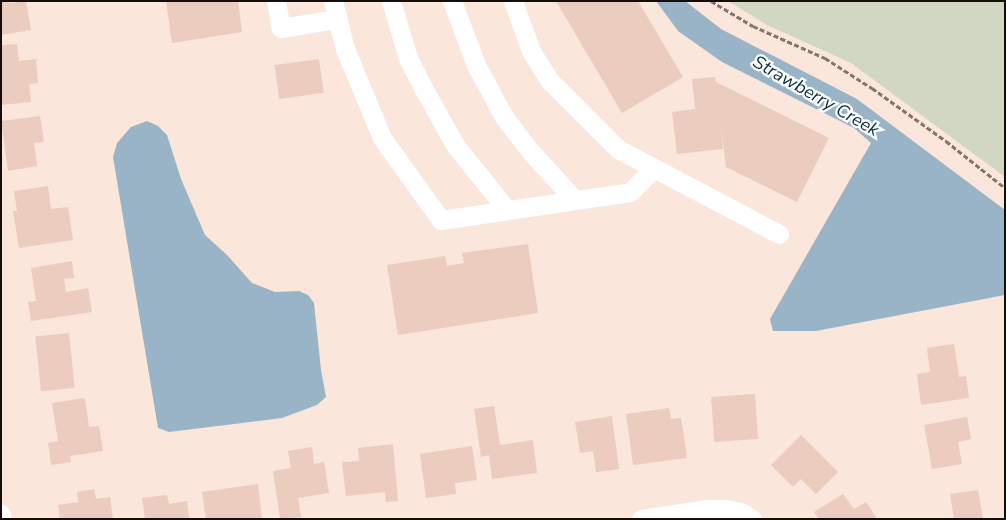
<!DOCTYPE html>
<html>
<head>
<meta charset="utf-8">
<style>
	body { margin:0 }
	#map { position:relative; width:1006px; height:520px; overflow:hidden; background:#fae6da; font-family:"Nunito Sans",sans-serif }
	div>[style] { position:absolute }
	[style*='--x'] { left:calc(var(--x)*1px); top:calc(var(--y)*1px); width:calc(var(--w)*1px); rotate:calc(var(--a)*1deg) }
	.green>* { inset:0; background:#d1d7c3 }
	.water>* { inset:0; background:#99b4c7 }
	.building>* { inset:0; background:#ebccbe; transform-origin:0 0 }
	.path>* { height:3px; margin-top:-1.5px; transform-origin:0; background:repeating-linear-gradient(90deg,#83756e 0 5px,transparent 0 7.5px) }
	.street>* { height:19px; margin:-9.5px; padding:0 9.5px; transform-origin:9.5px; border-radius:9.5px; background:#fff }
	span { translate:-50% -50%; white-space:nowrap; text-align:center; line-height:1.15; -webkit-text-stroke:4.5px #fff; paint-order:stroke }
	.water-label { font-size:18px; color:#072e42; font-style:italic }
	.frame { position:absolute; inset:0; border:2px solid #140d09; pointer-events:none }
</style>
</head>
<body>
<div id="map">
	<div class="green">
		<div style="clip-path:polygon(728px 1px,1005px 1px,1005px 177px,851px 63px,767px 25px)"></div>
	</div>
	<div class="water">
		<div style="clip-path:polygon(656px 1px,685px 1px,721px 29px,857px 99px,1005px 210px,1005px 295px,816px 331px,773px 331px,770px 319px,871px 143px,854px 128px,722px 62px,678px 31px)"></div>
		<div style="clip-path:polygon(147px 121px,158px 126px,167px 135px,181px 179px,205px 235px,227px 255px,252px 283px,275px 292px,299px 291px,308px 295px,314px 303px,321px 370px,326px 397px,317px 405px,282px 418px,169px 432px,158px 428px,113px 157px,117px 143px,131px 127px)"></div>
	</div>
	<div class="building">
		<div style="clip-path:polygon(1px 1px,11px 3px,26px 1px,31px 30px,1px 35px)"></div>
		<div style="clip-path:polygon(166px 1px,238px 1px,242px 32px,172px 43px)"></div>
		<div style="clip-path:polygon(556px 1px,638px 1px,683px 77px,622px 113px)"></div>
		<div style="clip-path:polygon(17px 44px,19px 61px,36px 59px,38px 83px,29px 84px,31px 102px,1px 105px,1px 45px)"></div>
		<div style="left:319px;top:59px;width:34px;height:45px;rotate:82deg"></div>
		<div style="clip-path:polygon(715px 77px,716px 82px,829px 138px,797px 202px,726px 167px,721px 125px,723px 149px,677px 154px,672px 112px,695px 109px,692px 79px)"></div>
		<div style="clip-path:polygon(40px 116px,44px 142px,34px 143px,37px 166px,8px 171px,1px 121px)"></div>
		<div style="clip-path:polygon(48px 186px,51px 209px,68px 207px,73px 240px,19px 248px,13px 211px,17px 211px,14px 191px)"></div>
		<div style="clip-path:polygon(528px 244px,538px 313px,398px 335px,387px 265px,445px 256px,447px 266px,464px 263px,462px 253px)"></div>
		<div style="clip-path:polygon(72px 261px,74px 278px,64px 279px,66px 292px,88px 288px,92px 312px,31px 321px,28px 302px,36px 301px,31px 268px)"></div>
		<div style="left:69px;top:333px;width:55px;height:34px;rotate:84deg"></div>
		<div style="clip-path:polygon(954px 344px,959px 377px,966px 376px,969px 398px,921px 405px,917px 374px,930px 372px,927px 348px)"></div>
		<div style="left:755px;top:394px;width:45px;height:44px;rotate:86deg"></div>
		<div style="clip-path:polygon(85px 398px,89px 427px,99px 426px,103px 451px,70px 456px,71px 462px,51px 465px,48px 443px,58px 441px,52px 403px)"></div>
		<div style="clip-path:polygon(494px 406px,500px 445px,533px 440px,537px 473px,492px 479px,489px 455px,481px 457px,474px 409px)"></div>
		<div style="clip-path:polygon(669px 408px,671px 419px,681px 418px,687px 458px,633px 465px,626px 414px)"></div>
		<div style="clip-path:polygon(612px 416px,619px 469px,596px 472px,593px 451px,580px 453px,575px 422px)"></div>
		<div style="clip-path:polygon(967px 417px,971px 439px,958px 442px,962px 464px,932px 469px,924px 425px)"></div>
		<div style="clip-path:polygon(801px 435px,838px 472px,816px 494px,801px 479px,793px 487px,771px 465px)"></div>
		<div style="clip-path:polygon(393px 444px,398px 501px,386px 502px,385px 492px,346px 496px,342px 462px,359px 461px,358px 448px)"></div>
		<div style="clip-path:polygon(472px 446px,477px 480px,455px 483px,456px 494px,426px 498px,420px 454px)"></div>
		<div style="clip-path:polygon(312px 447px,314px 464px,324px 462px,329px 493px,298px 498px,301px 517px,280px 519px,273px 471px,291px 468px,288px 451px)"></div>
		<div style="clip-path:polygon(258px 484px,262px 519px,206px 519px,202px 492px)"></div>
		<div style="clip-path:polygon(94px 489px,96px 499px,110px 497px,113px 519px,60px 519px,58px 505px,78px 502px,77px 492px)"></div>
		<div style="clip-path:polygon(978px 490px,983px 519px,954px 519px,950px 494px)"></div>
		<div style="clip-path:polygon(843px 494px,854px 509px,866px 502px,877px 519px,819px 519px,814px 512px)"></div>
		<div style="clip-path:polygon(167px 495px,169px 504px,187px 501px,189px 519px,145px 519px,142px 498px)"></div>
	</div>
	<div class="path">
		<div style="--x:711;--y:1;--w:49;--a:30.8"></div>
		<div style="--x:753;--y:26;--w:79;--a:24"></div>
		<div style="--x:825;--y:58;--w:56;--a:32.6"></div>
		<div style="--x:872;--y:88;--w:91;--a:35.6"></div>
		<div style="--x:946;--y:141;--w:75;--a:38.5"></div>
	</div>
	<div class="street">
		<div style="--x:276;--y:1;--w:27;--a:80"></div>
		<div style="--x:281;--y:28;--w:57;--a:-9.1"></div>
		<div style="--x:333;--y:1;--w:49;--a:76"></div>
		<div style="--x:345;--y:49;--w:96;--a:67.4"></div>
		<div style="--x:382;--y:138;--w:101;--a:54.3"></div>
		<div style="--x:441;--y:220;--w:191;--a:-8.4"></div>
		<div style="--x:630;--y:192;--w:33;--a:-45"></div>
		<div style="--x:391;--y:1;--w:59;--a:73.4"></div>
		<div style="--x:408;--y:58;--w:39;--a:63"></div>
		<div style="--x:426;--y:93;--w:60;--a:60.9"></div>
		<div style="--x:455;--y:145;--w:83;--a:51.3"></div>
		<div style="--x:452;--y:1;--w:68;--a:69.4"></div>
		<div style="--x:476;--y:65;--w:59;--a:61.7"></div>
		<div style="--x:504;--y:117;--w:44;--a:52.4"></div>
		<div style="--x:531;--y:152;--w:65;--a:47.5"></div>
		<div style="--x:513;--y:1;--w:53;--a:70.2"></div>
		<div style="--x:531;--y:51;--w:36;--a:58"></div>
		<div style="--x:550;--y:81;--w:96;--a:45"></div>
		<div style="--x:618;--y:149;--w:182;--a:27.8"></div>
		<div style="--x:1;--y:514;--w:5;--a:79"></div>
		<div style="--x:641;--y:519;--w:67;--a:-8.6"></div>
		<div style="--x:707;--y:509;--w:19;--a:0"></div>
		<div style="--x:726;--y:509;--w:17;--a:13"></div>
		<div style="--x:743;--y:513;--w:11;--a:34"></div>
	</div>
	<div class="water-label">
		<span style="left:816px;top:96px;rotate:30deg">Strawberry Creek</span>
	</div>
	<div class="frame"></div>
</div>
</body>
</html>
